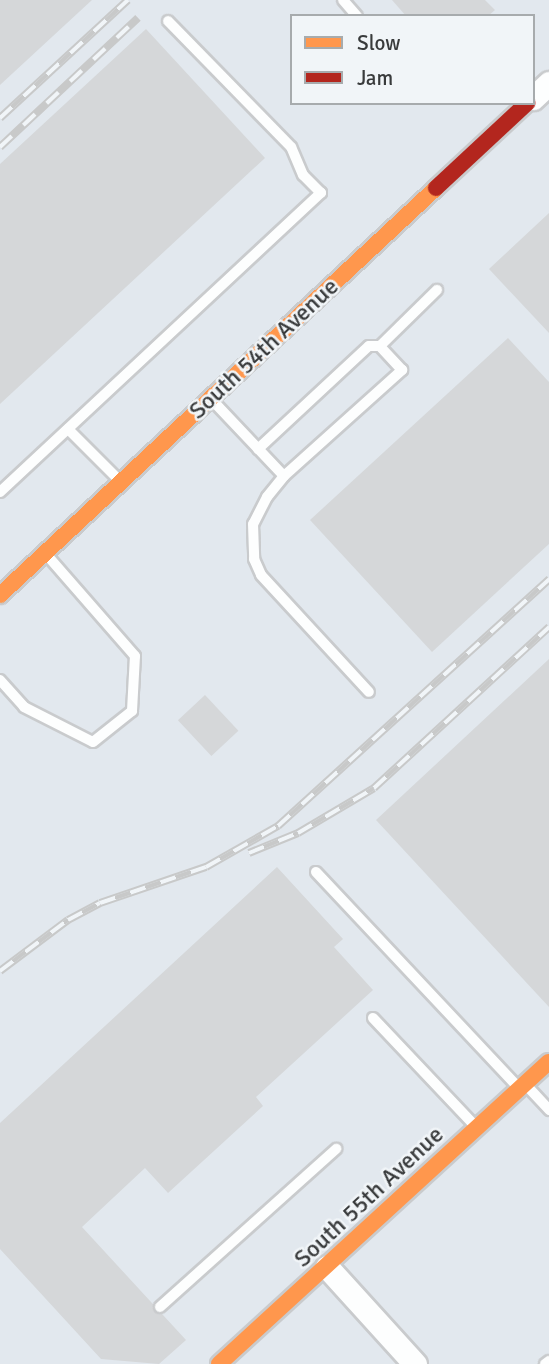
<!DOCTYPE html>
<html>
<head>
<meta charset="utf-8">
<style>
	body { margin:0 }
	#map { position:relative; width:549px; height:1364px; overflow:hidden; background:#f2f5f7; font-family:Signika,sans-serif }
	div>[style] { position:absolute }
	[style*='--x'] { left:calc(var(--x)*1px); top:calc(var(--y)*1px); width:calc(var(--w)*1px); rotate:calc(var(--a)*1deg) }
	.built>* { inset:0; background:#e2e8ee }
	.building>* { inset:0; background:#d5d7d9; transform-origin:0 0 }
	.roads { filter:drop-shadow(2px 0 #c9cbcd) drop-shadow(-2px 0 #c9cbcd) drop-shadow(0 2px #c9cbcd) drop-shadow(0 -2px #c9cbcd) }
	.lane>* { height:10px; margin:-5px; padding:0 5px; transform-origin:5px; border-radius:5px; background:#fdfefe }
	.street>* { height:23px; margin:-11.5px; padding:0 11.5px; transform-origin:11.5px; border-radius:11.5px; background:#fdfefe }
	.slow>* { height:16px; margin:-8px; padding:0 8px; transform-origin:8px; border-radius:8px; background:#ff974d }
	.jam>* { height:16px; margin:-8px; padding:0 8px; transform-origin:8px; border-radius:8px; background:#b3261e }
	.rail>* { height:8px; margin-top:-4px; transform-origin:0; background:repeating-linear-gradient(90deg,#f1f5f8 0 16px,#c8c9c9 0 32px); box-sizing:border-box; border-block:2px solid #c8c9c9 }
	span { translate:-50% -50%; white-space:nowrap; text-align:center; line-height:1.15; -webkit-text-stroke:5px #f1f5f8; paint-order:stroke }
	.street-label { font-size:24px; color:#393b3c }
	.legend { position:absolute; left:290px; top:14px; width:245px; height:91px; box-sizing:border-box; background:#f1f5f8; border:2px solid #a7abad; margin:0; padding:9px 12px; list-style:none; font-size:21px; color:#393b3c }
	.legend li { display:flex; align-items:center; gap:14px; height:35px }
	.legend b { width:35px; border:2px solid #a7abad }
</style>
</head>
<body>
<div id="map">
	<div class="built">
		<div style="clip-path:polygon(evenodd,0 0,549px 0,549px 1364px,0 1364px,0 0,292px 16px,533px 16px,533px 103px,292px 103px,292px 16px)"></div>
	</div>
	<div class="building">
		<div style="clip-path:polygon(0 0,92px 0,0 85px)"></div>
		<div style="clip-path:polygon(392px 0,485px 0,495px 10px,488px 16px,406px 16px)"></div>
		<div style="clip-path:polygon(146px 29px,265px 158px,0 404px,0 164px)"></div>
		<div style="clip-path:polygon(549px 213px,549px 333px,489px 269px)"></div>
		<div style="clip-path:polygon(508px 338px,549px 382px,549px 544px,432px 652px,310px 520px)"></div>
		<div style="clip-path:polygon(549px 659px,549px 1007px,376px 820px)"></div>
		<div style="left:205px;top:695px;width:49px;height:37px;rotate:47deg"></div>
		<div style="clip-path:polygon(277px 867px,343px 939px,334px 947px,373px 990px,256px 1097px,263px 1106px,168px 1193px,145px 1168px,82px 1227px,186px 1340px,159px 1364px,101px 1359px,0 1249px,0 1123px)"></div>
	</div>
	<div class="roads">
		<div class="lane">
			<div style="--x:343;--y:0;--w:21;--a:49"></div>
			<div style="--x:213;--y:401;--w:103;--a:46.6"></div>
			<div style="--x:284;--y:476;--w:159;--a:-41.9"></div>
			<div style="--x:402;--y:370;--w:33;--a:-133"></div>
			<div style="--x:380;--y:346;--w:80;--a:-44.5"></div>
			<div style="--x:68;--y:429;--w:72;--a:45"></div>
			<div style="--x:258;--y:449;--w:151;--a:-42.9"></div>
			<div style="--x:369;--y:346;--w:11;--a:0"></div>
			<div style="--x:284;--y:476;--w:27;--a:129"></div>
			<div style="--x:267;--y:497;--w:30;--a:117"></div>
			<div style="--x:253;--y:524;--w:35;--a:88"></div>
			<div style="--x:254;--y:559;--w:17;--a:66"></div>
			<div style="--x:261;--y:575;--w:159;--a:47.3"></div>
			<div style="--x:0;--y:492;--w:439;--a:-43"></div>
			<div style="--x:321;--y:193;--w:25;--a:-135"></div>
			<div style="--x:303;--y:175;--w:30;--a:-113"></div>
			<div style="--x:291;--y:147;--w:176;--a:-134.3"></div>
			<div style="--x:0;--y:680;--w:36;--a:48"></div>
			<div style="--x:24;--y:707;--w:77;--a:26.9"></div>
			<div style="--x:93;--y:742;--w:50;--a:-38.5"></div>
			<div style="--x:132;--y:711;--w:55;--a:-86.9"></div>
			<div style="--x:135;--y:656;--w:134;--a:-131.1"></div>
			<div style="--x:316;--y:872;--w:295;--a:46.8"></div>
			<div style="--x:373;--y:1018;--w:149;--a:46.6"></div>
			<div style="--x:527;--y:1086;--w:33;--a:47"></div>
			<div style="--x:160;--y:1307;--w:237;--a:-41.9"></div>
			<div style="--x:545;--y:1364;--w:5;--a:-37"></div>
		</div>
		<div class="street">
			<div style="--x:533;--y:98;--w:22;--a:-43"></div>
			<div style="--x:327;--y:1267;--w:131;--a:47.8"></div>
		</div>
		<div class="slow">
			<div style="--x:0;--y:595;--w:596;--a:-43.03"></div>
			<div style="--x:219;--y:1364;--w:447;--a:-42.5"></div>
		</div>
		<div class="jam">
			<div style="--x:436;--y:188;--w:125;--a:-43"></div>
		</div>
	</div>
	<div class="rail">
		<div style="--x:0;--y:118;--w:174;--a:-42.7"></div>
		<div style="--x:0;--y:147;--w:189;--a:-43.1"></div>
		<div style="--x:249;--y:853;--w:53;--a:-22.2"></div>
		<div style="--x:298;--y:833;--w:88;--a:-30.6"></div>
		<div style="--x:374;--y:788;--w:238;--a:-42.6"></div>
		<div style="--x:0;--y:971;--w:85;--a:-36.9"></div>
		<div style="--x:68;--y:920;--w:36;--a:-28"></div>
		<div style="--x:100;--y:903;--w:112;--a:-18.8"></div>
		<div style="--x:206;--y:867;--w:83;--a:-29.7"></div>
		<div style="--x:278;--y:826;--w:367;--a:-42.3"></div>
	</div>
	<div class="street-label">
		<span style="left:264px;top:349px;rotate:-43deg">South 54th Avenue</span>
		<span style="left:369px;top:1197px;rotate:-43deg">South 55th Avenue</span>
	</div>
	<ul class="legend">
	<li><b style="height:9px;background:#ff974d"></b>Slow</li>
	<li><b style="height:9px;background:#b3261e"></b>Jam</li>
	</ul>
</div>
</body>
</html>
